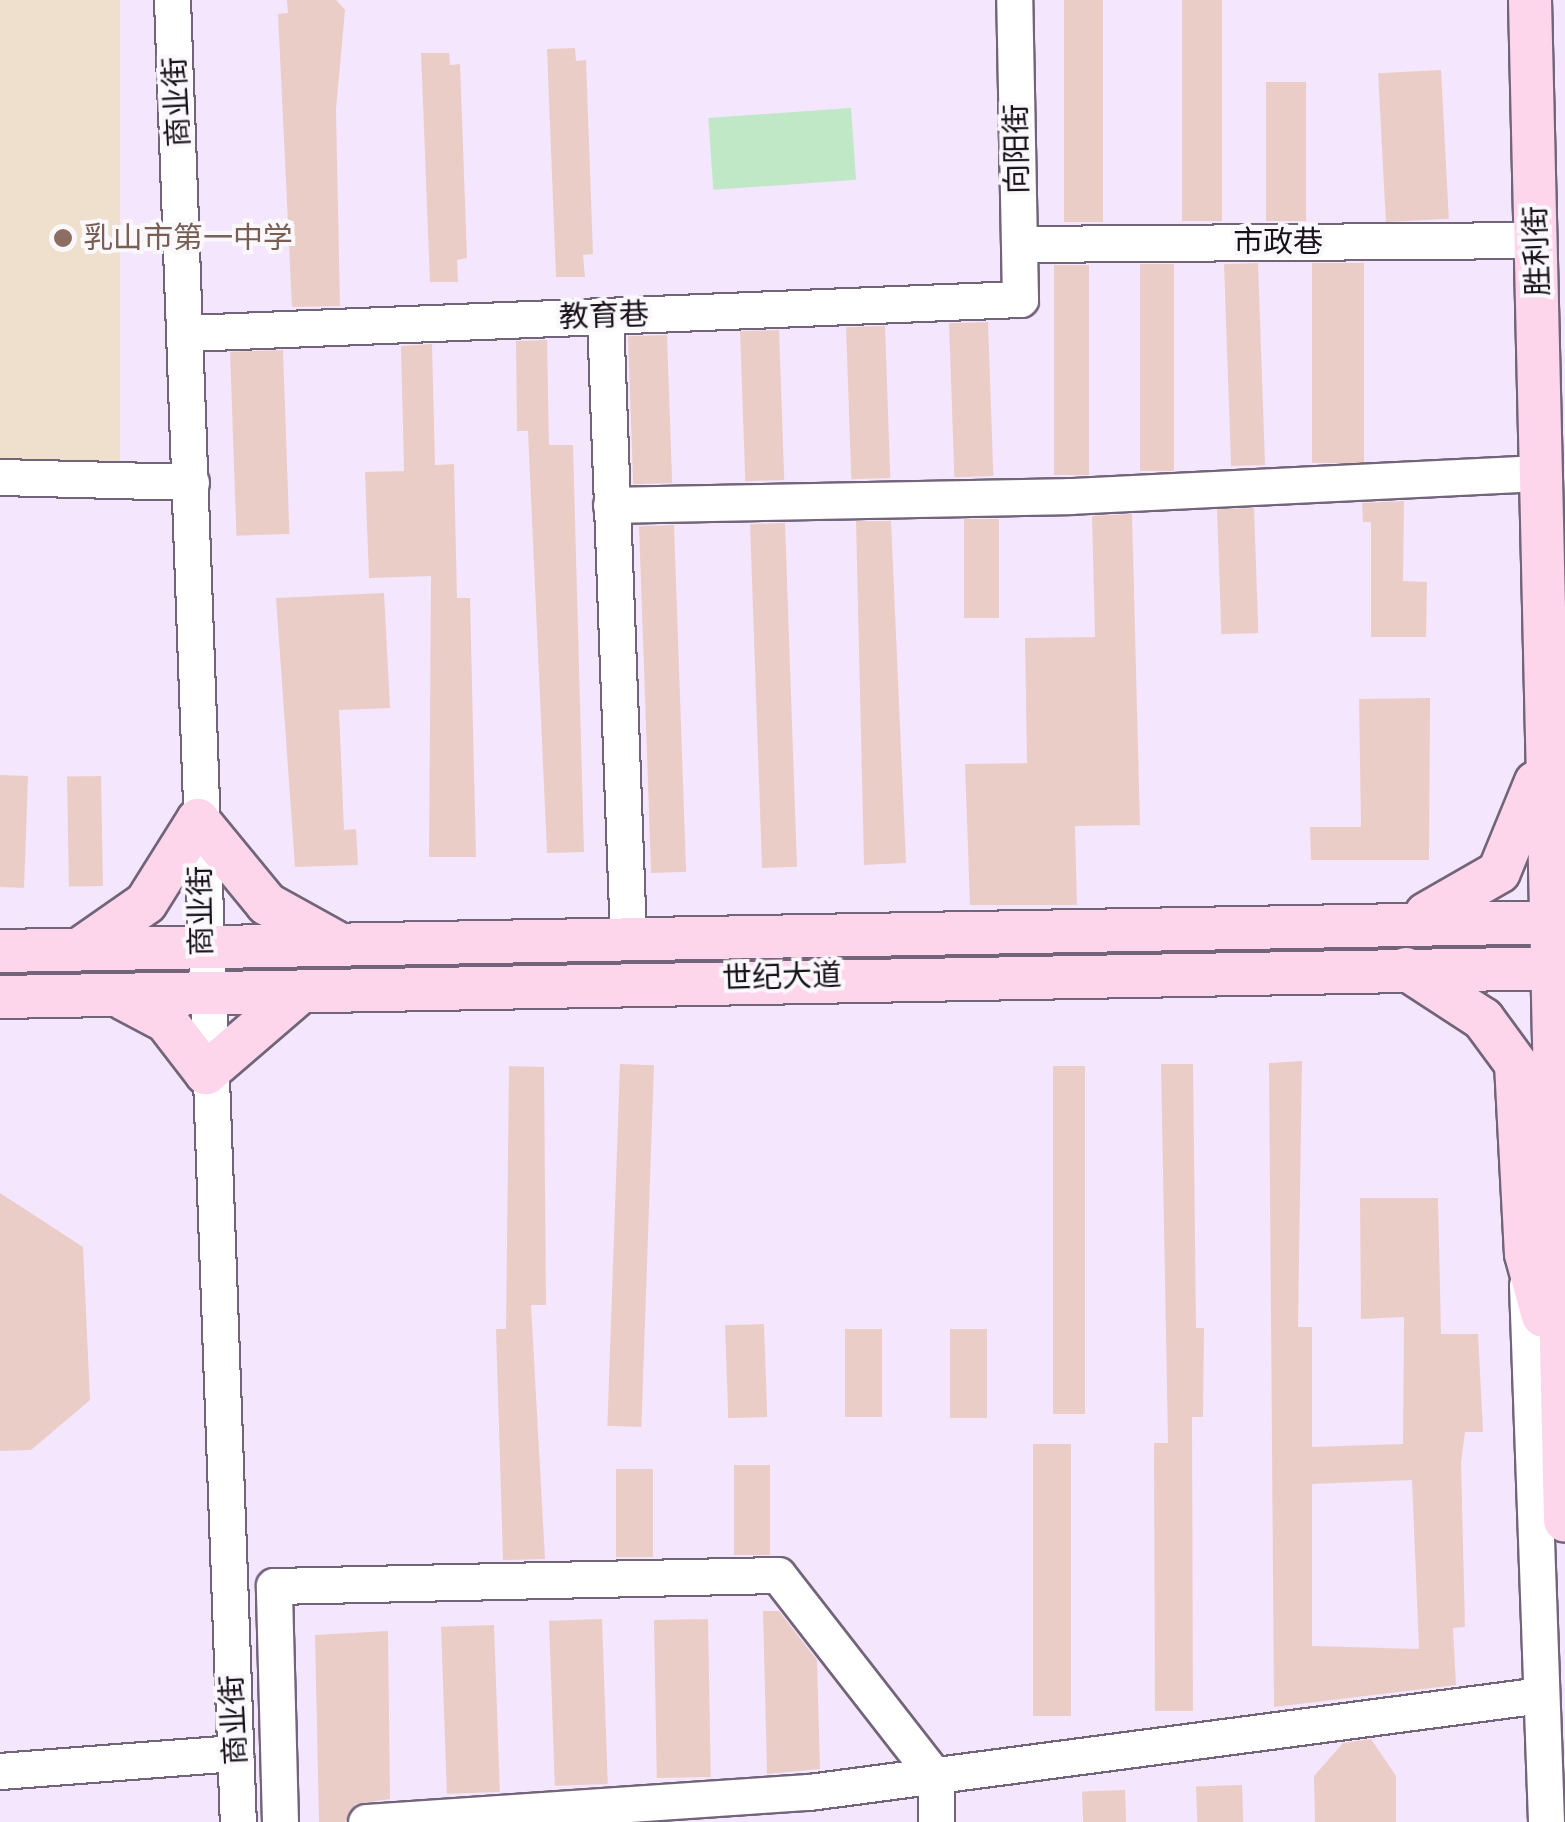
<!DOCTYPE html>
<html>
<head>
<meta charset="utf-8">
<style>
	body { margin:0 }
	#map { position:relative; width:1565px; height:1822px; overflow:hidden; background:#f4e6fd; font-family:Poppins,"Noto Sans SC",sans-serif }
	div>[style] { position:absolute }
	[style*='--x'] { left:calc(var(--x)*1px); top:calc(var(--y)*1px); width:calc(var(--w)*1px); rotate:calc(var(--a)*1deg) }
	.education>* { inset:0; background:#eee0cc; transform-origin:0 0 }
	.green>* { inset:0; background:#c0e8c7; transform-origin:0 0 }
	.building>* { inset:0; background:#ebcdc8; transform-origin:0 0 }
	.roads { filter:drop-shadow(2px 0 #72657a) drop-shadow(-2px 0 #72657a) drop-shadow(0 2px #72657a) drop-shadow(0 -2px #72657a) }
	.minor>* { height:35px; margin:-17.5px; padding:0 17.5px; transform-origin:17.5px; border-radius:17.5px; background:#fff }
	.major>* { height:42px; margin:-21px; padding:0 21px; transform-origin:21px; border-radius:21px; background:#fed6ec }
	.dots>* { width:28px; height:28px; translate:-50% -50%; box-sizing:border-box; border:5px solid #fbf8fc; border-radius:50% }
	span { translate:-50% -50%; white-space:nowrap; text-align:center; line-height:1.15; -webkit-text-stroke:8px #fbf8fc; paint-order:stroke }
	.street-label { font-size:30px; color:#18131b }
	.education-label { font-size:30px; color:#785e54 }
	.left { translate:0 -50%; text-align:left }
</style>
</head>
<body>
<div id="map">
	<div class="education">
		<div style="left:0;top:0;width:120px;height:477px"></div>
	</div>
	<div class="green">
		<div style="left:851px;top:108px;width:72px;height:143px;rotate:86deg"></div>
	</div>
	<div class="building">
		<div style="clip-path:polygon(287px 0,336px 0,345px 10px,336px 109px,340px 306px,292px 307px,278px 14px,288px 13px)"></div>
		<div style="left:1064px;top:0;width:39px;height:222px"></div>
		<div style="left:1182px;top:0;width:40px;height:221px"></div>
		<div style="clip-path:polygon(575px 48px,576px 61px,586px 60px,593px 254px,583px 255px,585px 277px,556px 277px,547px 49px)"></div>
		<div style="clip-path:polygon(421px 53px,449px 53px,450px 65px,460px 64px,467px 258px,457px 260px,458px 282px,430px 282px)"></div>
		<div style="left:1441px;top:70px;width:149px;height:63px;rotate:87deg"></div>
		<div style="left:1266px;top:82px;width:40px;height:139px"></div>
		<div style="left:1258px;top:263px;width:202px;height:34px;rotate:88deg"></div>
		<div style="left:1312px;top:263px;width:52px;height:200px"></div>
		<div style="left:1140px;top:264px;width:34px;height:207px"></div>
		<div style="left:1054px;top:265px;width:35px;height:210px"></div>
		<div style="left:988px;top:322px;width:154px;height:39px;rotate:88deg"></div>
		<div style="left:885px;top:326px;width:152px;height:39px;rotate:88deg"></div>
		<div style="left:779px;top:330px;width:150px;height:39px;rotate:88deg"></div>
		<div style="left:667px;top:335px;width:148px;height:39px;rotate:88deg"></div>
		<div style="clip-path:polygon(547px 340px,549px 445px,573px 445px,584px 852px,547px 853px,528px 431px,517px 431px,516px 341px)"></div>
		<div style="clip-path:polygon(432px 344px,435px 465px,454px 464px,457px 598px,470px 598px,476px 857px,429px 857px,431px 576px,369px 578px,365px 472px,404px 471px,401px 346px)"></div>
		<div style="left:283px;top:350px;width:184px;height:53px;rotate:88deg"></div>
		<div style="clip-path:polygon(1404px 501px,1403px 581px,1427px 582px,1426px 637px,1371px 637px,1371px 522px,1363px 522px,1362px 503px)"></div>
		<div style="left:1254px;top:508px;width:125px;height:37px;rotate:88deg"></div>
		<div style="clip-path:polygon(1132px 514px,1140px 825px,1075px 826px,1077px 905px,970px 905px,965px 764px,1027px 763px,1025px 638px,1095px 637px,1092px 516px)"></div>
		<div style="left:964px;top:519px;width:35px;height:99px"></div>
		<div style="clip-path:polygon(856px 521px,891px 521px,906px 863px,864px 865px)"></div>
		<div style="left:785px;top:523px;width:344px;height:35px;rotate:88deg"></div>
		<div style="left:674px;top:525px;width:347px;height:35px;rotate:88deg"></div>
		<div style="clip-path:polygon(384px 593px,390px 708px,339px 710px,344px 830px,356px 829px,358px 865px,295px 867px,276px 598px)"></div>
		<div style="clip-path:polygon(1430px 698px,1429px 860px,1311px 860px,1310px 827px,1361px 827px,1359px 699px)"></div>
		<div style="left:0;top:775px;width:28px;height:112px;rotate:2deg"></div>
		<div style="left:101px;top:776px;width:110px;height:34px;rotate:89deg"></div>
		<div style="clip-path:polygon(evenodd,1302px 1061px,1298px 1327px,1312px 1327px,1312px 1447px,1403px 1444px,1404px 1317px,1361px 1319px,1360px 1198px,1438px 1198px,1441px 1334px,1478px 1334px,1483px 1432px,1465px 1432px,1461px 1462px,1465px 1627px,1453px 1628px,1456px 1685px,1274px 1707px,1269px 1063px,1302px 1061px,1412px 1480px,1419px 1649px,1312px 1646px,1312px 1484px,1412px 1480px)"></div>
		<div style="left:620px;top:1064px;width:34px;height:362px;rotate:2deg"></div>
		<div style="clip-path:polygon(1161px 1064px,1193px 1064px,1196px 1328px,1204px 1328px,1203px 1417px,1192px 1417px,1193px 1711px,1155px 1711px,1154px 1443px,1168px 1443px)"></div>
		<div style="clip-path:polygon(509px 1066px,544px 1067px,546px 1305px,531px 1305px,545px 1559px,503px 1560px,496px 1329px,506px 1329px)"></div>
		<div style="left:1053px;top:1066px;width:32px;height:348px"></div>
		<div style="clip-path:polygon(0 1193px,83px 1247px,90px 1400px,31px 1450px,0 1451px)"></div>
		<div style="left:764px;top:1324px;width:93px;height:39px;rotate:88deg"></div>
		<div style="left:845px;top:1329px;width:37px;height:88px"></div>
		<div style="left:987px;top:1329px;width:89px;height:37px;rotate:90deg"></div>
		<div style="left:1033px;top:1444px;width:38px;height:272px"></div>
		<div style="left:734px;top:1465px;width:36px;height:90px"></div>
		<div style="left:616px;top:1469px;width:37px;height:88px"></div>
		<div style="clip-path:polygon(763px 1611px,779px 1611px,817px 1660px,820px 1769px,767px 1774px)"></div>
		<div style="left:602px;top:1619px;width:165px;height:53px;rotate:88deg"></div>
		<div style="left:708px;top:1619px;width:158px;height:54px;rotate:89deg"></div>
		<div style="left:494px;top:1625px;width:167px;height:53px;rotate:88deg"></div>
		<div style="clip-path:polygon(388px 1631px,390px 1799px,355px 1804px,345px 1822px,319px 1822px,315px 1635px)"></div>
		<div style="clip-path:polygon(1371px 1739px,1396px 1776px,1396px 1822px,1315px 1822px,1314px 1776px,1343px 1743px)"></div>
		<div style="left:1242px;top:1785px;width:37px;height:46px;rotate:88deg"></div>
		<div style="left:1125px;top:1790px;width:32px;height:43px;rotate:88deg"></div>
	</div>
	<div class="roads">
		<div class="minor">
			<div style="--x:172;--y:0;--w:1823;--a:87.93"></div>
			<div style="--x:1019;--y:244;--w:518;--a:-0.44"></div>
			<div style="--x:605;--y:316;--w:622;--a:87.88"></div>
			<div style="--x:188;--y:333;--w:833;--a:-2.34"></div>
			<div style="--x:1020;--y:299;--w:299;--a:-91.1"></div>
			<div style="--x:0;--y:477;--w:191;--a:1.5"></div>
			<div style="--x:611;--y:505;--w:459;--a:-1.1"></div>
			<div style="--x:1070;--y:496;--w:473;--a:-2.8"></div>
			<div style="--x:1527;--y:1285;--w:537;--a:87.97"></div>
			<div style="--x:0;--y:1771;--w:236;--a:-4.4"></div>
			<div style="--x:280;--y:1822;--w:236;--a:-91.5"></div>
			<div style="--x:274;--y:1586;--w:504;--a:-1.25"></div>
			<div style="--x:778;--y:1575;--w:257;--a:52.1"></div>
			<div style="--x:936;--y:1778;--w:44;--a:90"></div>
			<div style="--x:366;--y:1822;--w:444;--a:-3.9"></div>
			<div style="--x:809;--y:1792;--w:738;--a:-7.55"></div>
		</div>
		<div class="major">
			<div style="--x:1530;--y:0;--w:1521;--a:88.68"></div>
			<div style="--x:198;--y:820;--w:109;--a:50.6"></div>
			<div style="--x:267;--y:904;--w:80;--a:29.1"></div>
			<div style="--x:1426;--y:914;--w:84;--a:-29.9"></div>
			<div style="--x:1499;--y:872;--w:97;--a:-67.7"></div>
			<div style="--x:80;--y:949;--w:80;--a:-34.9"></div>
			<div style="--x:146;--y:903;--w:98;--a:-57.9"></div>
			<div style="--x:0;--y:951;--w:1565;--a:-1.06"></div>
			<div style="--x:1406;--y:969;--w:92;--a:33"></div>
			<div style="--x:1483;--y:1019;--w:56;--a:53.7"></div>
			<div style="--x:1516;--y:1064;--w:190;--a:87"></div>
			<div style="--x:1526;--y:1254;--w:64;--a:74.7"></div>
			<div style="--x:0;--y:997;--w:1565;--a:-1.06"></div>
			<div style="--x:124;--y:999;--w:47;--a:27.6"></div>
			<div style="--x:166;--y:1021;--w:66;--a:52.4"></div>
			<div style="--x:206;--y:1073;--w:123;--a:-40.7"></div>
		</div>
	</div>
	<div class="dots">
		<div style="left:63px;top:238px;background:#8d6e63"></div>
	</div>
	<div class="street-label">
		<span style="left:177px;top:102px;rotate:-93deg">商业街</span>
		<span style="left:1017px;top:149px;rotate:-91deg">向阳街</span>
		<span style="left:1278px;top:242px">市政巷</span>
		<span style="left:1537px;top:251px;rotate:-92deg">胜利街</span>
		<span style="left:604px;top:316px;rotate:-2deg">教育巷</span>
		<span style="left:201px;top:911px;rotate:-91deg">商业街</span>
		<span style="left:782px;top:977px;rotate:-2deg">世纪大道</span>
		<span style="left:234px;top:1720px;rotate:-93deg">商业街</span>
	</div>
	<div class="education-label">
		<span class="left" style="left:83px;top:238px">乳山市第一中学</span>
	</div>
</div>
</body>
</html>
